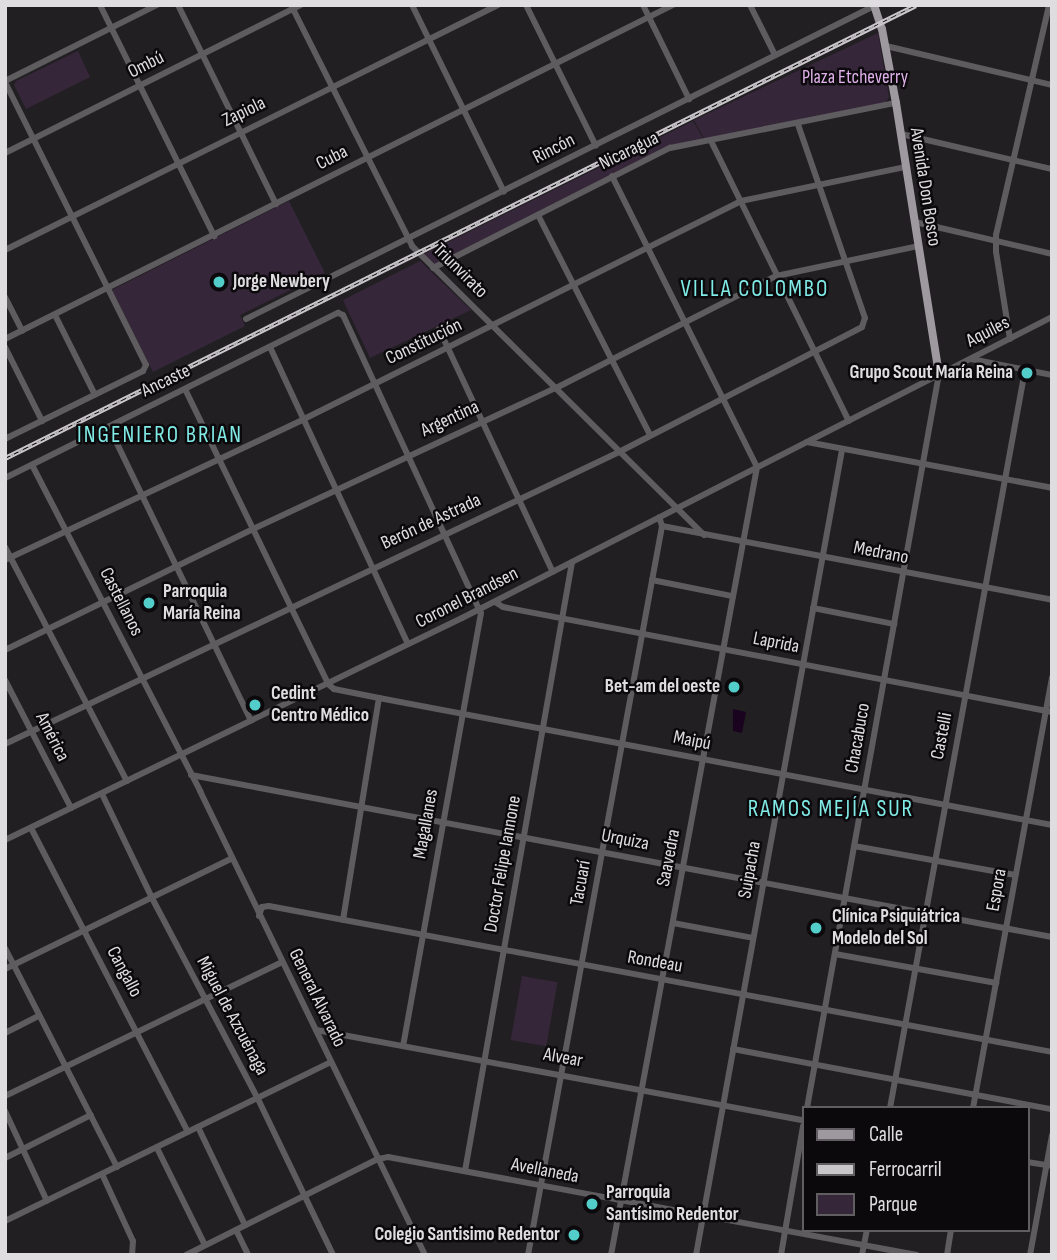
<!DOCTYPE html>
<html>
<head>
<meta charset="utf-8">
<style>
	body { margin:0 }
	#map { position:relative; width:1057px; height:1260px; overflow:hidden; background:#221f23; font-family:"Sofia Sans Condensed",sans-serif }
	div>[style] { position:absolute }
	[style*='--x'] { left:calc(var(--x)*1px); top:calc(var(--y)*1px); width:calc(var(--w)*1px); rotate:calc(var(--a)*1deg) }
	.green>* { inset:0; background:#362639; transform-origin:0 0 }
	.water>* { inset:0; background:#19031e }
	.minor>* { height:6px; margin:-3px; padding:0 3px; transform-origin:3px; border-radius:3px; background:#5e5c5f }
	.major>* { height:8px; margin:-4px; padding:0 4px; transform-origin:4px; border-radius:4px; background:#9d999e }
	.rail>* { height:4.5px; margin-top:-2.25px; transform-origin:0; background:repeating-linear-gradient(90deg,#0b090b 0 5px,#cac7cb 0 10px); box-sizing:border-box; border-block:2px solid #cac7cb }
	.dots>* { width:19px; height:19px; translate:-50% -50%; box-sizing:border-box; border:4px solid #0b090b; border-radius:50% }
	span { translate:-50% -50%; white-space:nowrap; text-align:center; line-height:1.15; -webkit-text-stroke:5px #0b090b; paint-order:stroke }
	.street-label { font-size:19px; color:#e0dde1 }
	.park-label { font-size:19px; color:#e0b1eb }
	.poi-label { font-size:19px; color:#e0dde1; font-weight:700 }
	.left { translate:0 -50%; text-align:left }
	.right { translate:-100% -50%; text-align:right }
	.quarter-label { font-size:23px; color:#80ebe7; letter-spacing:2px }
	.frame { position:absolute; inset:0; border:7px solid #e0dde1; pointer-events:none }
	.legend { position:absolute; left:802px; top:1106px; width:228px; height:126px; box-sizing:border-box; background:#0b090b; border:2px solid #605e61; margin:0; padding:9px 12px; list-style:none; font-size:21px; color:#e0dde1 }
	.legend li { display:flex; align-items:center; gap:14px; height:35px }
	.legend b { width:35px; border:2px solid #605e61 }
</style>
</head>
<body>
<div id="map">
	<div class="green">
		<div style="clip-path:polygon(878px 33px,889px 97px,885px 103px,705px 140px,694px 120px)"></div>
		<div style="clip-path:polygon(78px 51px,90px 77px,26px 109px,14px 85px,16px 81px)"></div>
		<div style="clip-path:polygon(693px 121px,704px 140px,666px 147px,435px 265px,424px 254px)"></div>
		<div style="clip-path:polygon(289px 201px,325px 273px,240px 315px,245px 326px,153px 372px,112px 290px)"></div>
		<div style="clip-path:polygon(420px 261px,471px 310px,370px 358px,343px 300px)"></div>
		<div style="left:522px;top:976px;width:36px;height:65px;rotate:10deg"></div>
	</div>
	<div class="water">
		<div style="clip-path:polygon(733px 709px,746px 712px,742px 733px,733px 731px)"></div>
	</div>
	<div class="minor">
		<div style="--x:100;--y:5;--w:258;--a:63.7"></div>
		<div style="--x:178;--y:5;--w:222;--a:63.8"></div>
		<div style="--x:291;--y:5;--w:270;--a:63.3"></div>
		<div style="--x:412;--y:246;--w:411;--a:44.7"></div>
		<div style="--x:412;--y:5;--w:208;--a:63.8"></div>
		<div style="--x:526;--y:5;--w:157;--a:63.6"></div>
		<div style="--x:643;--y:5;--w:105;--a:63.9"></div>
		<div style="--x:750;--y:5;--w:56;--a:63.4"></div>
		<div style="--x:886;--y:46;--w:171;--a:13.2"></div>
		<div style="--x:5;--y:81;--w:170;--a:-26.6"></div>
		<div style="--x:5;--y:82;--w:316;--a:63.5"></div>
		<div style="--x:146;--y:365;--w:7;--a:117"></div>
		<div style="--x:143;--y:371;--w:154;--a:153.8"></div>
		<div style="--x:901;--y:134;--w:155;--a:13.1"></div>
		<div style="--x:711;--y:141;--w:312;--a:63.8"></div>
		<div style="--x:5;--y:153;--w:331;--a:-26.6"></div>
		<div style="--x:538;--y:215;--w:247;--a:63"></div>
		<div style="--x:915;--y:222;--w:141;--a:13.1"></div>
		<div style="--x:5;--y:250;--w:551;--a:-26.43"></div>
		<div style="--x:433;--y:268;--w:266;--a:-26.9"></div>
		<div style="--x:670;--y:148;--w:230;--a:-11.3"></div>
		<div style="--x:5;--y:297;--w:38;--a:63"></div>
		<div style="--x:55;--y:315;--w:89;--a:63.4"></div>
		<div style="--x:246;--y:319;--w:704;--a:-26.49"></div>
		<div style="--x:439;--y:329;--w:268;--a:64.9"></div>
		<div style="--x:5;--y:339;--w:747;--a:-26.57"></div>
		<div style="--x:1010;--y:339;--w:88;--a:-99.1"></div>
		<div style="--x:996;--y:252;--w:17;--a:-90"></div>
		<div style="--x:996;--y:235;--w:236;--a:-77"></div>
		<div style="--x:5;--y:347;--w:83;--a:63.4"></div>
		<div style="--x:270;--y:347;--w:327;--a:65.1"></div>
		<div style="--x:971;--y:359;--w:83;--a:11.2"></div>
		<div style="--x:185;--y:389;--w:328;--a:64.1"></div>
		<div style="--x:109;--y:427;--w:326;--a:64.2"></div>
		<div style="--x:807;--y:442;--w:249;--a:10.6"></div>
		<div style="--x:32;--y:465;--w:367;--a:62.7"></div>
		<div style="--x:200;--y:791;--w:516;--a:64.13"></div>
		<div style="--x:5;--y:478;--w:372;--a:-26.4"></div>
		<div style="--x:338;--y:313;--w:5;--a:22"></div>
		<div style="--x:343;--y:315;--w:328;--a:65.2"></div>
		<div style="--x:481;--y:613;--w:439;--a:100.2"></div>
		<div style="--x:662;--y:526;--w:397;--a:10.7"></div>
		<div style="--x:5;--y:547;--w:264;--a:62.5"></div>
		<div style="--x:5;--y:560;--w:331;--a:-25.2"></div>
		<div style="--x:304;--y:419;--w:488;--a:-26.5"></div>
		<div style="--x:741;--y:201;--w:167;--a:-11.7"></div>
		<div style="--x:652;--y:580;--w:82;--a:11.3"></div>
		<div style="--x:495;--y:602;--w:9;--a:32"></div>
		<div style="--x:503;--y:607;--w:559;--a:10.83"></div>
		<div style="--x:813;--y:608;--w:83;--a:11.2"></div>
		<div style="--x:5;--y:650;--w:276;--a:-26"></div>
		<div style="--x:253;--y:529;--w:334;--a:-25"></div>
		<div style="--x:556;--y:388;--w:247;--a:-27"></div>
		<div style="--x:776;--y:276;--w:145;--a:-11.9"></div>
		<div style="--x:5;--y:680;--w:144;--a:62.7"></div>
		<div style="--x:328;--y:684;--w:8;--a:40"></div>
		<div style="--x:334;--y:689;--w:46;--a:11.3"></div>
		<div style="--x:379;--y:698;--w:685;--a:10.69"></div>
		<div style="--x:5;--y:744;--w:680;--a:-25.43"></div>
		<div style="--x:619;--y:452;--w:273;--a:-27.2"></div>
		<div style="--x:862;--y:327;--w:9;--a:-72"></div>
		<div style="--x:865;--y:318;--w:204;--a:-109.1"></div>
		<div style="--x:191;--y:775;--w:876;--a:10.66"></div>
		<div style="--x:102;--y:794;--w:115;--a:64.3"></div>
		<div style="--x:152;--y:898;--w:227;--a:62.2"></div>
		<div style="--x:258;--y:1099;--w:173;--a:64.3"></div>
		<div style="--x:31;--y:828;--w:342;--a:62.7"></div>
		<div style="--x:5;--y:840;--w:508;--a:-25.91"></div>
		<div style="--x:462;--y:618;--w:662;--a:-27.03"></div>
		<div style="--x:854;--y:846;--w:164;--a:10.2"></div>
		<div style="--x:259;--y:916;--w:9;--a:-72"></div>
		<div style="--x:262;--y:907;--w:7;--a:-8"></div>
		<div style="--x:269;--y:906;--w:796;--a:10.56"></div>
		<div style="--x:343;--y:920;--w:225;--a:-80.8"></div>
		<div style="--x:673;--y:923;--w:81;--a:10.6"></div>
		<div style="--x:5;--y:948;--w:246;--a:62.9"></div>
		<div style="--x:835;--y:954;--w:164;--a:10.2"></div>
		<div style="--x:5;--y:969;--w:251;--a:-26"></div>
		<div style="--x:316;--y:1030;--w:495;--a:10.5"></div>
		<div style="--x:5;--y:1033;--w:38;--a:-27"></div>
		<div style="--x:733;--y:1049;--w:325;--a:10.7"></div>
		<div style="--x:5;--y:1096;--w:308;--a:-25.8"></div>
		<div style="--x:807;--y:1108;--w:746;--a:-79.81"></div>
		<div style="--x:890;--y:1108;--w:750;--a:-79.63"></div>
		<div style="--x:973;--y:1108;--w:438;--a:-79.6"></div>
		<div style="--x:5;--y:1111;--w:99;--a:65"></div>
		<div style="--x:198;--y:1127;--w:109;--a:64.4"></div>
		<div style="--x:157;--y:1148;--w:108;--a:63.7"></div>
		<div style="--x:5;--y:1158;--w:96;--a:-26.6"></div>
		<div style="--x:1027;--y:1162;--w:25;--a:9"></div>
		<div style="--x:465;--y:1171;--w:618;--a:-80.03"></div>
		<div style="--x:102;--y:1174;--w:74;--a:65.2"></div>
		<div style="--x:133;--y:1241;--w:14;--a:94"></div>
		<div style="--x:5;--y:1221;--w:363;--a:-26"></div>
		<div style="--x:236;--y:1230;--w:28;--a:64"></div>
		<div style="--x:186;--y:1255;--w:215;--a:-26.6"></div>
		<div style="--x:378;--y:1159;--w:10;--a:-11"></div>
		<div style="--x:388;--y:1157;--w:538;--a:10.5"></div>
		<div style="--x:528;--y:1255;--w:741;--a:-79.58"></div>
		<div style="--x:662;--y:526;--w:9;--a:-108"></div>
		<div style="--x:611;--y:1255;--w:801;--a:-79.5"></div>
		<div style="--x:757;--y:467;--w:325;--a:-116.5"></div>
		<div style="--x:696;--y:1255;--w:818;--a:-79.72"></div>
		<div style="--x:781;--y:1255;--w:131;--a:-80.3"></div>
		<div style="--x:862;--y:1255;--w:25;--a:-79"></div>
		<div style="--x:947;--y:1255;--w:25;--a:-81"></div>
		<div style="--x:1030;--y:1255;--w:122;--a:-79.6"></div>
	</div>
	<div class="major">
		<div style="--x:874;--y:5;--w:25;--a:72"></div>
		<div style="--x:882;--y:29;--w:75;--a:79.3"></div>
		<div style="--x:896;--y:103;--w:274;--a:81"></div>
	</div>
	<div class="rail">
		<div style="--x:5;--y:458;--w:1017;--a:-26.44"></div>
	</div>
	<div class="dots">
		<div style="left:219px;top:282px;background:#53cdca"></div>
		<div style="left:1027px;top:373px;background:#53cdca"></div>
		<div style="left:149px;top:603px;background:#53cdca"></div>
		<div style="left:734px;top:687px;background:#53cdca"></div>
		<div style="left:255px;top:705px;background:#53cdca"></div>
		<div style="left:816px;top:928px;background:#53cdca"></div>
		<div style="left:592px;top:1204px;background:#53cdca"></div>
		<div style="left:574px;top:1235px;background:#53cdca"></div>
	</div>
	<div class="street-label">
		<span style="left:146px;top:65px;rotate:-27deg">Ombú</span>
		<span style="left:244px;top:112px;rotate:-26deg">Zapiola</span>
		<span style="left:554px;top:149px;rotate:-27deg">Rincón</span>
		<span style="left:629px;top:151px;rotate:-26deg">Nicaragua</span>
		<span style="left:332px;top:158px;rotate:-27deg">Cuba</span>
		<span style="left:925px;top:187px;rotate:81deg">Avenida Don Bosco</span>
		<span style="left:460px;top:271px;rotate:45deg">Triunvirato</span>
		<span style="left:988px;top:332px;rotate:-27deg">Aquiles</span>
		<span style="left:424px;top:342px;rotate:-26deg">Constitución</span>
		<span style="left:166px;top:381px;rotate:-26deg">Ancaste</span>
		<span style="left:450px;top:419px;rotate:-25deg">Argentina</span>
		<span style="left:431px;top:522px;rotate:-25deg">Berón de Astrada</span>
		<span style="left:881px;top:553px;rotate:11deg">Medrano</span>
		<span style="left:467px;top:598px;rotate:-27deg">Coronel Brandsen</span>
		<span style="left:121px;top:602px;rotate:63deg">Castellanos</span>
		<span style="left:776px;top:643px;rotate:11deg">Laprida</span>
		<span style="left:942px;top:736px;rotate:-79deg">Castelli</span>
		<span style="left:52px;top:737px;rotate:63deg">América</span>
		<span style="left:858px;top:738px;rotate:-80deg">Chacabuco</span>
		<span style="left:692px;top:741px;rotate:11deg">Maipú</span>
		<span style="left:426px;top:824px;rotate:-80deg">Magallanes</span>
		<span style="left:625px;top:840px;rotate:11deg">Urquiza</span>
		<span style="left:669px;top:858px;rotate:-79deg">Saavedra</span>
		<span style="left:503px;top:864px;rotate:-80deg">Doctor Felipe Iannone</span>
		<span style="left:750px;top:870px;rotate:-80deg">Suipacha</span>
		<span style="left:581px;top:883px;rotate:-80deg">Tacuarí</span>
		<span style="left:997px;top:890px;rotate:-80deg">Espora</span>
		<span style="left:655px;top:962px;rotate:10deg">Rondeau</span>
		<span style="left:124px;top:972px;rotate:62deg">Cangallo</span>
		<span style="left:317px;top:998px;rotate:64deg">General Alvarado</span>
		<span style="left:232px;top:1016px;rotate:62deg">Miguel de Azcuénaga</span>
		<span style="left:563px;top:1058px;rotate:10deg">Alvear</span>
		<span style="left:545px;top:1171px;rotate:11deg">Avellaneda</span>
	</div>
	<div class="park-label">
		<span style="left:855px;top:78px">Plaza Etcheverry</span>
	</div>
	<div class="poi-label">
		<span class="left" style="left:233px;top:282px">Jorge Newbery</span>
		<span class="right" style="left:1013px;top:373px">Grupo Scout María Reina</span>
		<span class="left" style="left:163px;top:603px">Parroquia<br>María Reina</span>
		<span class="right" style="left:720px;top:687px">Bet-am del oeste</span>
		<span class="left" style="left:271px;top:705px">Cedint<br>Centro Médico</span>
		<span class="left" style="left:832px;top:928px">Clínica Psiquiátrica<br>Modelo del Sol</span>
		<span class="left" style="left:606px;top:1204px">Parroquia<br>Santísimo Redentor</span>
		<span class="right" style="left:560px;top:1235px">Colegio Santisimo Redentor</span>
	</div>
	<div class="quarter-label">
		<span style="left:755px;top:289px">VILLA COLOMBO</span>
		<span style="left:160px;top:435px">INGENIERO BRIAN</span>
		<span style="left:831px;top:809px">RAMOS MEJÍA SUR</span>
	</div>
	<div class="frame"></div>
	<ul class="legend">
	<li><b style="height:9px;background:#9d999e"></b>Calle</li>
	<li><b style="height:9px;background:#cac7cb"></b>Ferrocarril</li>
	<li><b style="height:19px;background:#362639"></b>Parque</li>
	</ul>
</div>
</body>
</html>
